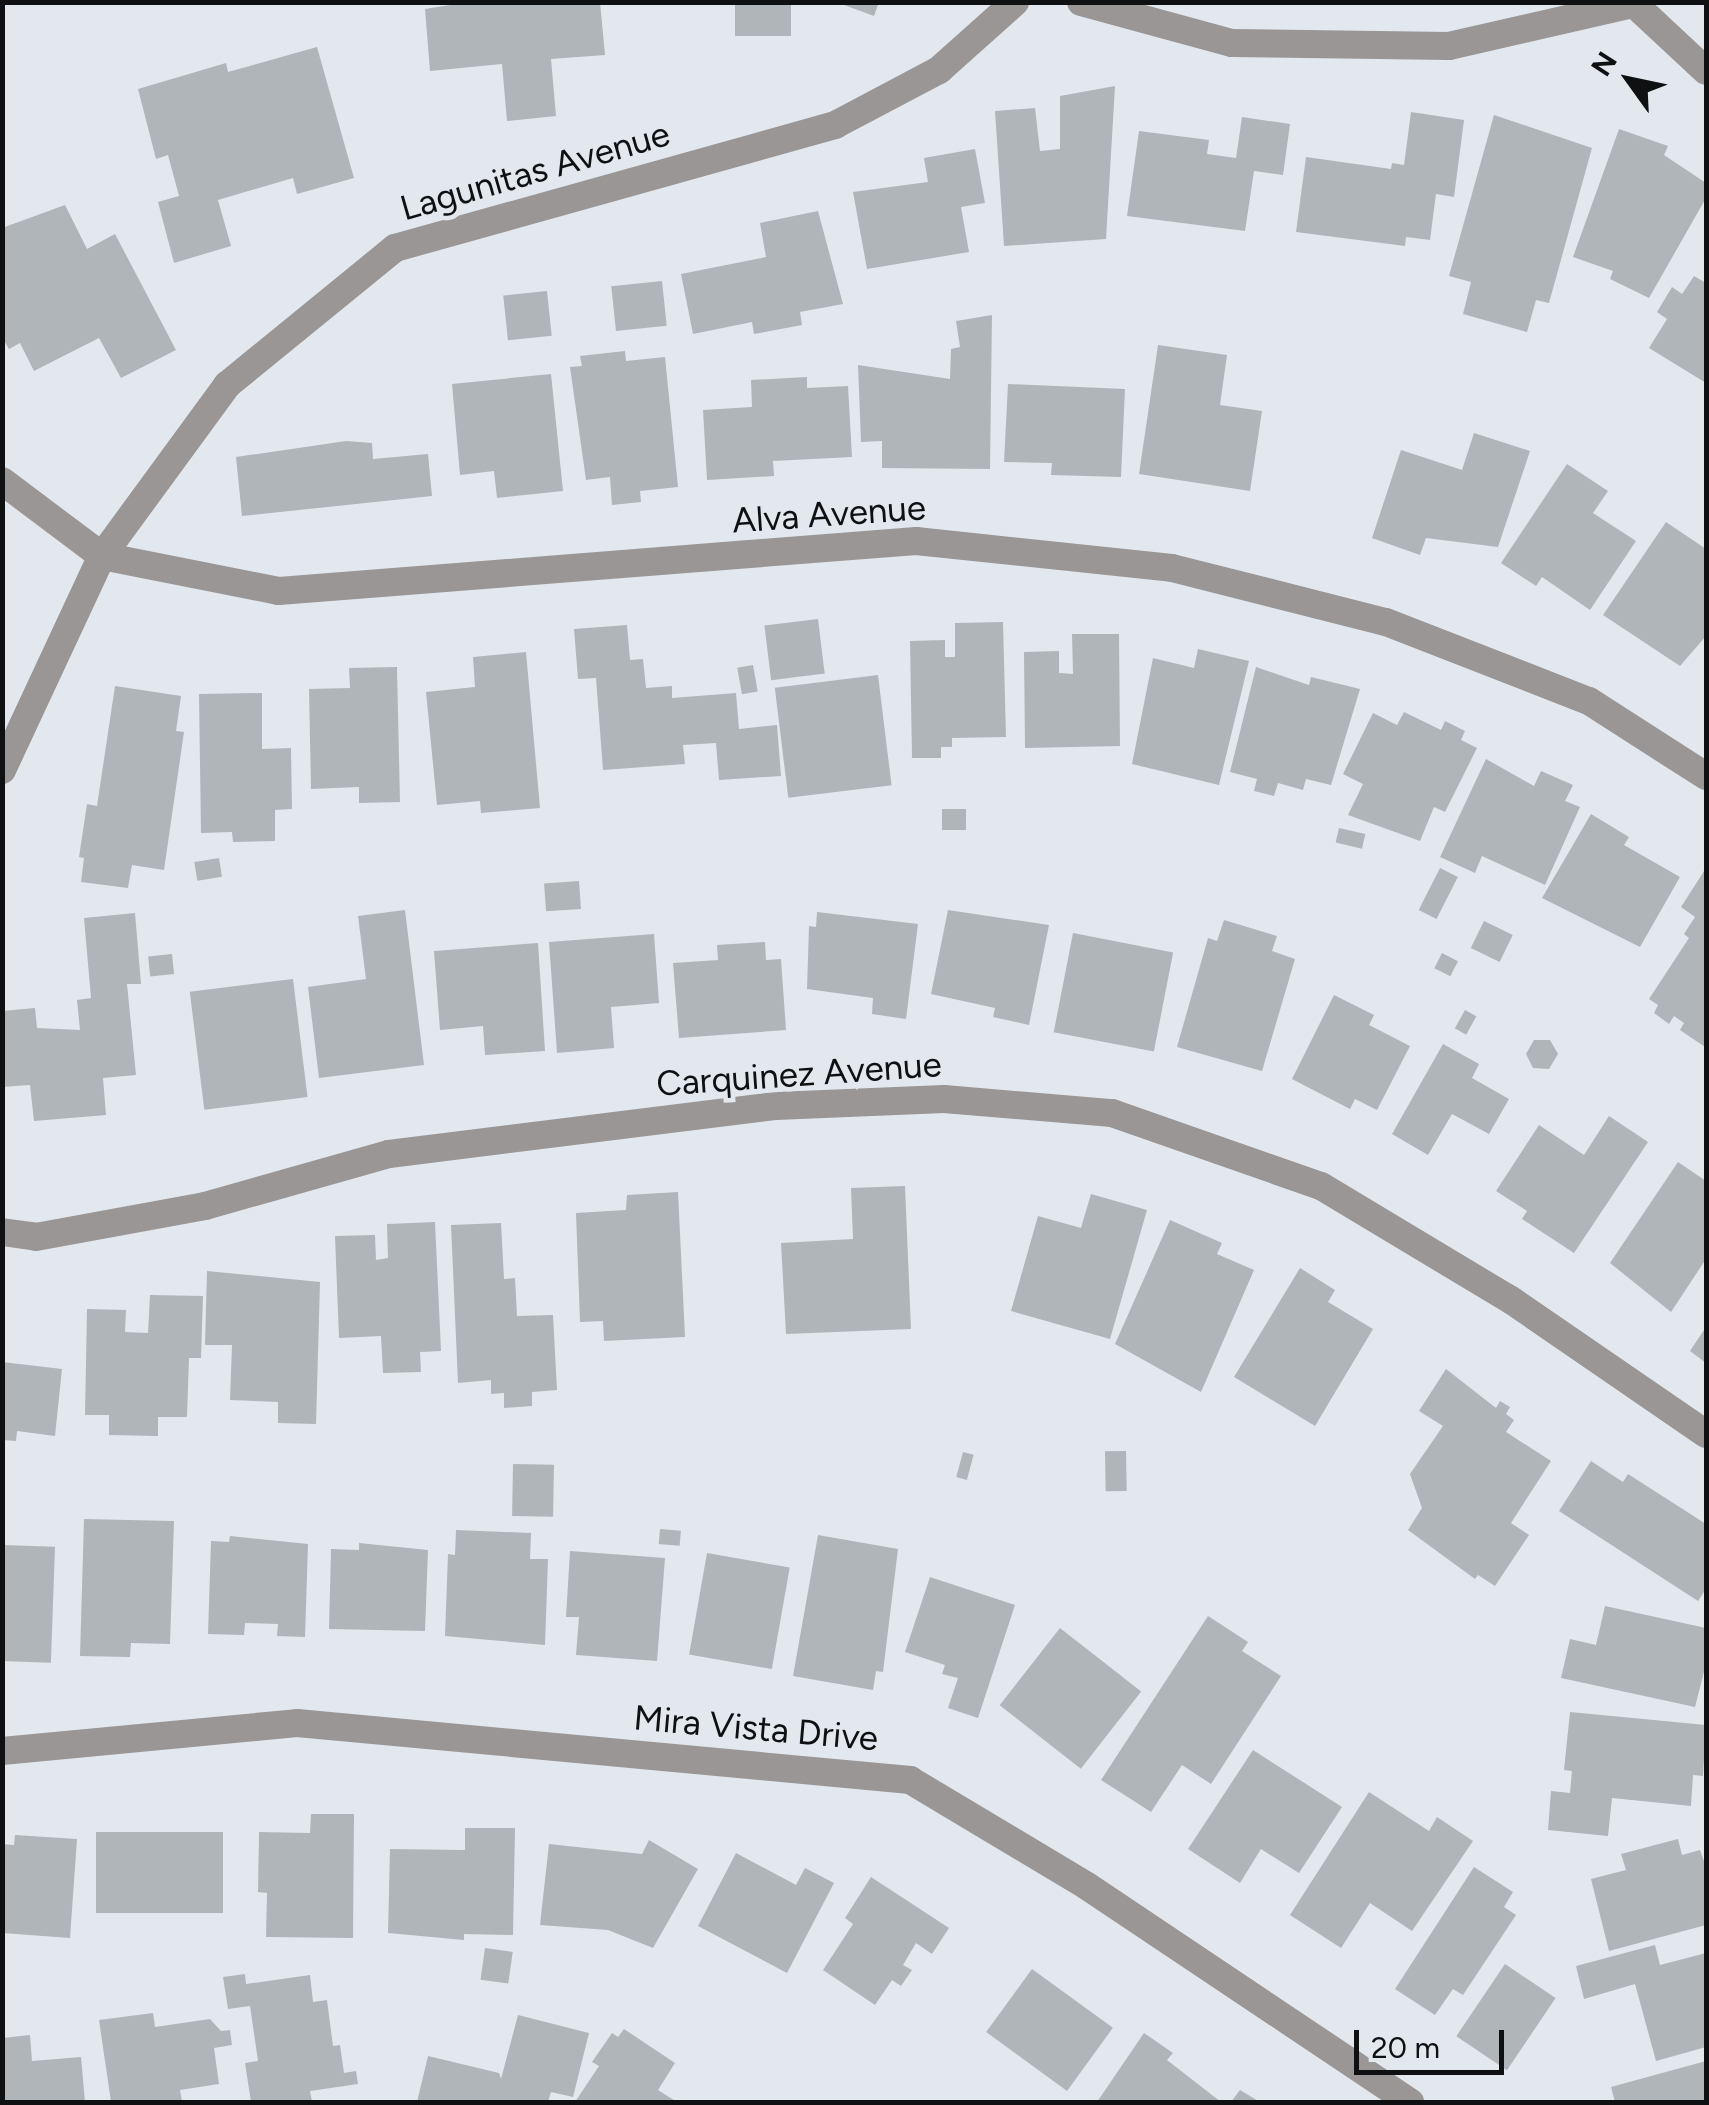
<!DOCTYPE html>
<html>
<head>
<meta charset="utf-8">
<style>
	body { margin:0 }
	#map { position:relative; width:1709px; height:2105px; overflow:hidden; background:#e3e8ee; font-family:Figtree,sans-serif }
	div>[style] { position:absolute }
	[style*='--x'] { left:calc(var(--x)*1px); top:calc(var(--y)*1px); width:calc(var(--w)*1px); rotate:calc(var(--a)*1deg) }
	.building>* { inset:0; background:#b0b5ba; transform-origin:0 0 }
	.minor>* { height:28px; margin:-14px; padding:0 14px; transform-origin:14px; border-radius:14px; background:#999695 }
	span { translate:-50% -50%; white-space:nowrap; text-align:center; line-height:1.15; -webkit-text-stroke:9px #e3e8ee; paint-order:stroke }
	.street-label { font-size:35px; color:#0e1012 }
	.frame { position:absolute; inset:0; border:5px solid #0e1012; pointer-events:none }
	.north { position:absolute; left:1579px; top:30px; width:100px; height:100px; -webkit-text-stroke:8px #e3e8ee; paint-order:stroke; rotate:303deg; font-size:28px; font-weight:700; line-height:40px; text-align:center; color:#0e1012 }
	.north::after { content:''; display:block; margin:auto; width:35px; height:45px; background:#0e1012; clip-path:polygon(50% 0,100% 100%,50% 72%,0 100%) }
	.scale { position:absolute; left:1354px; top:2030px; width:150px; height:45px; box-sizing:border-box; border:5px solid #0e1012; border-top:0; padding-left:12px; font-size:30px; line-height:35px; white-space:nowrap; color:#0e1012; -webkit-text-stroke:8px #e3e8ee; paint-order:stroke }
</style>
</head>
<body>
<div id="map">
	<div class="building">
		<div style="clip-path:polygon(469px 2px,600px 2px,605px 55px,551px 59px,556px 116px,507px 121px,502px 64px,430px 71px,425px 9px)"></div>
		<div style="left:735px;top:2px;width:56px;height:34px"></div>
		<div style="clip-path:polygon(836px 2px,879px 2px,874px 16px)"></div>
		<div style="clip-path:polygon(317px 47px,354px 178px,297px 194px,293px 178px,218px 200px,231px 246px,174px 263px,158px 202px,179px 196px,168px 155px,156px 159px,138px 89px,226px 63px,228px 72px)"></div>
		<div style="clip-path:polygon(1115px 86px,1106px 239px,1004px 246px,995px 111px,1035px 108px,1040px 151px,1060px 149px,1060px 96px)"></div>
		<div style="clip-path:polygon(1411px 112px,1464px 120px,1454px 197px,1436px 194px,1430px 240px,1406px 237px,1405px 246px,1296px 232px,1306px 157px,1391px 169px,1392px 163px,1404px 165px)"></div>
		<div style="clip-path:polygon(1494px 115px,1592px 148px,1549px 303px,1536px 300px,1527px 332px,1463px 314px,1471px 282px,1449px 276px)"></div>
		<div style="clip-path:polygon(1242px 117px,1290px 124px,1283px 175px,1254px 171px,1245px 231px,1127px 216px,1139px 131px,1209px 140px,1207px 154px,1236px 158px)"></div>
		<div style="clip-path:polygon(1619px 129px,1668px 146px,1664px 155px,1706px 183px,1706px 198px,1649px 298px,1610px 279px,1613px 271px,1573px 257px)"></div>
		<div style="clip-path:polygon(975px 149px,985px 203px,961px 207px,969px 252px,867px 269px,853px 192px,928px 182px,924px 158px)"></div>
		<div style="clip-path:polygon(65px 205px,87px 249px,115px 234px,176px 350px,121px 378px,99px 338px,34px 371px,20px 343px,9px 349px,2px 337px,2px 228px)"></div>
		<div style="clip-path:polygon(818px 211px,843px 304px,800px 312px,802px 325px,754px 334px,752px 322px,693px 334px,681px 274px,766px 257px,760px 223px)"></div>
		<div style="clip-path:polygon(1694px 276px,1706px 283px,1706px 383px,1649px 348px,1667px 319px,1657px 312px,1672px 287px,1682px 294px)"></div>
		<div style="left:662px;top:281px;width:45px;height:51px;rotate:84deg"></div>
		<div style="left:547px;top:291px;width:45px;height:44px;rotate:84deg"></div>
		<div style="clip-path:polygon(992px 315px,990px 469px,882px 468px,882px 441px,861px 442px,858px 365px,950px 379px,951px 349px,960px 347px,956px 321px)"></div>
		<div style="clip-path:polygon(1158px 345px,1227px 355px,1220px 405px,1262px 411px,1250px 491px,1139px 474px)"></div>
		<div style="clip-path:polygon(625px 351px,626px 361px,665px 357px,678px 487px,640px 491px,641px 502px,612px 505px,610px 477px,586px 480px,570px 367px,582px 366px,580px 356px)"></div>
		<div style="clip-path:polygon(551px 374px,563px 491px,497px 498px,494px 471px,460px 475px,452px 384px)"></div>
		<div style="clip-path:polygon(807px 377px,807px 388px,848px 386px,852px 457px,773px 461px,774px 476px,707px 480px,703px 410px,752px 407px,751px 380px)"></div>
		<div style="clip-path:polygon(1008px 384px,1125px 389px,1121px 477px,1051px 475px,1052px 463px,1004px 462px)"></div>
		<div style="clip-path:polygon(1474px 433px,1530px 451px,1498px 547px,1426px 538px,1420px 555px,1372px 538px,1401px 450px,1462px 470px)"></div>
		<div style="clip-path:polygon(346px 441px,372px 443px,373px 459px,428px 454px,432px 496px,242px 516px,236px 457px)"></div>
		<div style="clip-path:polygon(1567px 464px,1608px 491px,1593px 513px,1636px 541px,1590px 610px,1542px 577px,1536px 586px,1501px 563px)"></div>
		<div style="clip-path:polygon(1666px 522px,1706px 549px,1706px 636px,1680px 666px,1603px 615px)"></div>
		<div style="left:818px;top:619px;width:55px;height:54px;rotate:83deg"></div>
		<div style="clip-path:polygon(1003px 622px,1006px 737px,952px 738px,952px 747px,941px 747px,941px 758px,912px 758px,910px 641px,945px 640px,945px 657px,955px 657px,955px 623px)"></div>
		<div style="clip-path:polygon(627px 625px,630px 660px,643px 659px,646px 688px,672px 686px,672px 698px,736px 693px,739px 729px,777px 725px,781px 776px,719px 780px,716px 743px,683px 745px,685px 764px,603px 770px,596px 678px,578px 679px,574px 629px)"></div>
		<div style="clip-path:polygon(1072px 634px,1119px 634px,1120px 746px,1025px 748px,1024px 652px,1059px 651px,1059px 673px,1073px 674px)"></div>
		<div style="clip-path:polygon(1198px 649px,1249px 661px,1219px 785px,1132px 764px,1153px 658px,1194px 668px)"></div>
		<div style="clip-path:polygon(526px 652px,540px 808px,481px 813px,480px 801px,437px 805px,426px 692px,475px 687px,473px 657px)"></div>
		<div style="left:753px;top:665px;width:27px;height:16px;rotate:80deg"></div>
		<div style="clip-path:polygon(397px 667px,400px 802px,359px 803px,359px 787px,311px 789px,309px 689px,350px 688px,349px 668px)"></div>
		<div style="clip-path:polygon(1256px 667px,1309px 685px,1311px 677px,1360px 689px,1331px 785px,1306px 779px,1303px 790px,1278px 783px,1274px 796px,1254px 791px,1257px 779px,1230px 772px)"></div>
		<div style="left:878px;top:675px;width:111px;height:104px;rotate:83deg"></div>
		<div style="clip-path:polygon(115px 686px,181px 696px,176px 731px,184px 732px,164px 870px,132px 865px,128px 888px,81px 882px,84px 858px,79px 857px,87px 804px,97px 806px)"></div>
		<div style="clip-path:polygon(262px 693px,262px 749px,291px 748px,292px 809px,275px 810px,275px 841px,233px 842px,232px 832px,201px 833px,199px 694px)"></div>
		<div style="clip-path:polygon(1404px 712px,1441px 730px,1445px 721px,1465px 731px,1461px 740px,1477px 748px,1445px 812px,1434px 807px,1420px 841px,1348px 815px,1363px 784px,1343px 774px,1373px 713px,1397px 725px)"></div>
		<div style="clip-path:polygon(1486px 759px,1534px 786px,1541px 771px,1573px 785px,1565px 801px,1580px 807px,1545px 885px,1482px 856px,1475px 873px,1440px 857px)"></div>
		<div style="left:942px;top:809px;width:24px;height:21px"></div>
		<div style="clip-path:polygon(1591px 814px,1629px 837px,1624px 845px,1680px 877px,1640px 947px,1542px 898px)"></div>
		<div style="left:1339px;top:828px;width:27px;height:15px;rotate:13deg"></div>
		<div style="left:219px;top:858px;width:19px;height:25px;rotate:81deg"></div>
		<div style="left:1440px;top:868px;width:20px;height:47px;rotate:27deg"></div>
		<div style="clip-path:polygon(1706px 868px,1706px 1044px,1705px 1047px,1680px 1030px,1684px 1023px,1674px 1016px,1669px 1024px,1654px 1013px,1658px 1005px,1649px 999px,1689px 938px,1684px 934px,1695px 917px,1681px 907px)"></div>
		<div style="left:579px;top:881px;width:28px;height:35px;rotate:86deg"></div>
		<div style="clip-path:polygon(405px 910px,424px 1065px,319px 1078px,308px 987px,366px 979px,358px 916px)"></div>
		<div style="clip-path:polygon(948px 910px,1049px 925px,1029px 1025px,993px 1017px,995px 1008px,931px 994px)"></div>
		<div style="clip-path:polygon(817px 912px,918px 924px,906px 1019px,872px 1014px,873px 998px,807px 989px,809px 926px,816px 927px)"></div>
		<div style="clip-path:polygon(135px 913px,141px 984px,127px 984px,136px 1075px,103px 1078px,106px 1115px,34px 1121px,30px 1085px,2px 1087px,2px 1011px,35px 1008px,37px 1028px,80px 1030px,77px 1000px,91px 998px,84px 918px)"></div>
		<div style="clip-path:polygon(1224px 920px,1277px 936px,1272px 951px,1295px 959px,1262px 1071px,1177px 1047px,1208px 938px,1217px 941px)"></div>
		<div style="left:1484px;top:921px;width:32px;height:30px;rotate:26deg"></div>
		<div style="left:1073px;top:933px;width:102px;height:101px;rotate:11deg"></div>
		<div style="clip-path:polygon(654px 934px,659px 1003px,611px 1007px,614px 1048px,557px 1053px,549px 942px)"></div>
		<div style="clip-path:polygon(765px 942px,766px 960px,781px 959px,786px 1030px,679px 1038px,673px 963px,718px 960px,717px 945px)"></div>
		<div style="clip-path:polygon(538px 943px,545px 1051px,485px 1055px,483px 1026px,440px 1030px,434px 951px)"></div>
		<div style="left:1442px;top:953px;width:18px;height:17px;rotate:27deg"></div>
		<div style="left:172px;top:954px;width:20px;height:24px;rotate:84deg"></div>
		<div style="left:293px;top:979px;width:119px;height:104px;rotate:83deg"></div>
		<div style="clip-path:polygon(1334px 995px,1374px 1015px,1369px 1025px,1410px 1046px,1377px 1110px,1355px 1099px,1350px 1109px,1292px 1079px)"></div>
		<div style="left:1465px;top:1010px;width:13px;height:21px;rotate:29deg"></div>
		<div style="clip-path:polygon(1534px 1040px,1550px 1040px,1558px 1054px,1549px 1069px,1533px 1068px,1526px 1054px)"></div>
		<div style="clip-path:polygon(1443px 1044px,1479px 1064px,1472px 1078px,1509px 1099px,1489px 1134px,1452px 1114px,1428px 1155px,1392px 1134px)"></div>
		<div style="clip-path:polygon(1609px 1116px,1648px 1142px,1574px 1253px,1522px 1219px,1527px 1211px,1496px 1191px,1539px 1125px,1584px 1155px)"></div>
		<div style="clip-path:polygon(1678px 1162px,1706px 1181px,1706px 1259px,1671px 1312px,1610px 1263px)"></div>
		<div style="clip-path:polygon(905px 1186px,911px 1329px,786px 1334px,781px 1243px,853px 1239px,851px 1188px)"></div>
		<div style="clip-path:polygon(678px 1192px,685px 1337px,604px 1341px,603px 1321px,580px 1322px,576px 1213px,626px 1210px,627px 1195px)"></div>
		<div style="clip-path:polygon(1091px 1194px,1147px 1210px,1110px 1339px,1011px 1311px,1038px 1216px,1081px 1228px)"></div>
		<div style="clip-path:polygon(1170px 1220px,1222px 1243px,1217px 1254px,1254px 1270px,1201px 1392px,1115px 1344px)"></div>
		<div style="clip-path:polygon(435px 1222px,441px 1351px,420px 1352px,421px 1372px,383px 1373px,381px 1336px,339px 1338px,335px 1236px,375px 1235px,376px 1260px,388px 1258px,387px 1224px)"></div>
		<div style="clip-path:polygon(501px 1223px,504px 1279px,515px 1278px,517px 1316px,553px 1315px,557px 1390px,532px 1392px,532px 1406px,504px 1408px,504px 1393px,491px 1394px,491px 1380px,458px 1383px,451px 1225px)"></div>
		<div style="clip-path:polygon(1300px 1268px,1335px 1290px,1328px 1302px,1373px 1329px,1315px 1426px,1234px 1377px)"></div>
		<div style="clip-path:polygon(207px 1271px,320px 1282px,316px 1424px,278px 1423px,278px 1402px,230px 1400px,232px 1345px,205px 1345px)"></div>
		<div style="clip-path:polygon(150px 1295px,203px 1296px,201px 1358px,189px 1358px,187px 1417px,158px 1417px,158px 1436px,109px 1435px,109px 1415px,85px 1415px,87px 1309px,126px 1310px,125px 1332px,148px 1333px)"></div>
		<div style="clip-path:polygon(1706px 1327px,1706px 1363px,1690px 1351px)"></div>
		<div style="clip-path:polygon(2px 1362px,62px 1369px,55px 1436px,17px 1431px,16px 1441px,2px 1440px)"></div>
		<div style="clip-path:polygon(1446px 1369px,1496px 1408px,1500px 1401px,1510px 1407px,1506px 1414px,1514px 1420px,1506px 1432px,1551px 1461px,1511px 1523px,1529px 1535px,1495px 1586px,1478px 1575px,1475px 1579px,1408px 1530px,1422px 1508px,1410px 1474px,1443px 1426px,1419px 1411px)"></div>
		<div style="left:1126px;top:1451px;width:40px;height:21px;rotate:89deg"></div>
		<div style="left:963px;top:1452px;width:11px;height:26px;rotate:15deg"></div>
		<div style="clip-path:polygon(1591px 1461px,1623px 1482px,1628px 1474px,1706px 1524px,1706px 1589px,1698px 1601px,1559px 1511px)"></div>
		<div style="left:513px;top:1464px;width:41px;height:52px;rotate:1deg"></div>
		<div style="clip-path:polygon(84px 1519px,174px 1521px,170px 1644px,131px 1643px,130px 1657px,80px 1656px)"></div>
		<div style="left:660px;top:1529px;width:21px;height:15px;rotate:5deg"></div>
		<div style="clip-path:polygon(456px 1530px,531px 1533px,530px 1559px,548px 1559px,545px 1645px,445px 1636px,448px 1554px,455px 1555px)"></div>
		<div style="clip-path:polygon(818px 1535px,898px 1549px,883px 1672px,876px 1671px,873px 1690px,793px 1676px)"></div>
		<div style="clip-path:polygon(230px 1536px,308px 1544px,305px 1637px,277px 1636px,278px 1624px,245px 1623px,244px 1635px,208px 1634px,211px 1541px,229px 1542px)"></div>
		<div style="clip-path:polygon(359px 1543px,428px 1550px,425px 1631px,329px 1629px,331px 1549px,359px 1550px)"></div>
		<div style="left:2px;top:1545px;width:53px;height:116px;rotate:2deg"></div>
		<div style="clip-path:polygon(570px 1551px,665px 1558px,657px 1661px,576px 1655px,579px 1617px,566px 1617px)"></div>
		<div style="left:707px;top:1553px;width:84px;height:103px;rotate:10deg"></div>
		<div style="clip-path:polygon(930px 1577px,1015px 1605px,978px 1718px,948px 1708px,958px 1678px,942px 1674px,945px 1665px,905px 1652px)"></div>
		<div style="clip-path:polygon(1605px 1606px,1706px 1628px,1706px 1664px,1695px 1707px,1561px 1678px,1570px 1639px,1596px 1645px)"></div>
		<div style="clip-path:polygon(1208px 1616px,1248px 1642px,1242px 1651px,1281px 1676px,1211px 1784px,1182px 1765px,1151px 1812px,1101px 1780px)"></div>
		<div style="left:1060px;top:1628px;width:103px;height:98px;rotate:38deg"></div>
		<div style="clip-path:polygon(1570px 1712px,1706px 1725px,1703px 1776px,1693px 1775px,1691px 1806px,1612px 1798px,1608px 1836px,1548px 1830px,1551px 1791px,1570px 1793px,1572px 1771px,1564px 1770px)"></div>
		<div style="clip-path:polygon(1253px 1750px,1342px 1807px,1299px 1873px,1261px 1849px,1240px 1883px,1188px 1849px)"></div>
		<div style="clip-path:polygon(1369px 1792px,1429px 1831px,1437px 1817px,1473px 1841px,1412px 1931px,1370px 1903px,1341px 1948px,1290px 1915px)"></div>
		<div style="clip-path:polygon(311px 1814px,354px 1814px,353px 1938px,266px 1937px,267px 1893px,258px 1892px,259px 1832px,310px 1833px)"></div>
		<div style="clip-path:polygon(465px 1828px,515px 1828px,513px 1935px,464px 1934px,464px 1940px,388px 1933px,390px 1849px,465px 1850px)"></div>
		<div style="left:223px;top:1832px;width:81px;height:127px;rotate:90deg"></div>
		<div style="clip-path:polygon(15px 1835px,77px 1839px,70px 1938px,2px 1933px,2px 1844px,14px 1845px)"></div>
		<div style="clip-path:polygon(1678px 1839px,1682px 1855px,1700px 1850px,1706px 1867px,1706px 1925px,1609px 1951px,1591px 1879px,1626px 1870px,1621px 1854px)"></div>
		<div style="clip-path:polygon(649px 1840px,698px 1869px,653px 1948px,608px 1930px,540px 1925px,549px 1844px,642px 1854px)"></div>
		<div style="clip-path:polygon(736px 1853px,796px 1885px,805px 1868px,834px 1883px,787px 1973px,698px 1926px)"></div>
		<div style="clip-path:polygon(1474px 1867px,1513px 1892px,1504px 1907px,1516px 1915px,1463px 1995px,1453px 1989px,1435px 2015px,1395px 1989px)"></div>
		<div style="clip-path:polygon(871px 1877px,949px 1928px,932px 1954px,916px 1943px,903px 1965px,912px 1970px,901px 1986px,892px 1980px,875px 2005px,823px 1970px,853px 1924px,845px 1918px)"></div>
		<div style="clip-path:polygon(1655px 1945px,1660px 1965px,1706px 1953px,1706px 2047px,1656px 2061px,1635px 1984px,1584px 1999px,1576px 1966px)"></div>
		<div style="left:485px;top:1948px;width:28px;height:32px;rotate:8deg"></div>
		<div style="left:1505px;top:1964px;width:61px;height:87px;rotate:34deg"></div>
		<div style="left:1032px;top:1969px;width:100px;height:78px;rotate:36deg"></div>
		<div style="clip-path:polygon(245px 1974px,246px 1984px,310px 1975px,313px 2002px,327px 2000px,333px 2046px,340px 2045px,344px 2073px,356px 2071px,358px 2084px,310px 2091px,312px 2102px,251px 2102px,245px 2063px,258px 2061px,250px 2006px,228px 2009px,223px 1977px)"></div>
		<div style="clip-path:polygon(153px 2013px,155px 2027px,210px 2019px,221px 2031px,230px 2030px,232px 2045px,214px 2048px,219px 2084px,180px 2090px,182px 2102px,111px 2102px,99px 2020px)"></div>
		<div style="clip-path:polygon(518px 2015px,589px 2033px,573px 2097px,551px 2092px,548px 2102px,417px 2102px,428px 2056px,499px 2073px,501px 2079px)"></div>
		<div style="clip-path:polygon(624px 2029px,675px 2063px,658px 2090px,677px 2102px,575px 2102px,599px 2066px,592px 2062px,612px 2033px,618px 2037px)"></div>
		<div style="clip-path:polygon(1144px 2033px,1173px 2053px,1167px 2060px,1221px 2102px,1097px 2102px)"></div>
		<div style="clip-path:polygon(30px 2035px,32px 2061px,81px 2057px,85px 2102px,2px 2102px,2px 2038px)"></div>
		<div style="clip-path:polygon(1706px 2061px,1706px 2102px,1615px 2102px,1611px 2087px)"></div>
		<div style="clip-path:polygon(1240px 2090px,1260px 2102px,1231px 2102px)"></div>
	</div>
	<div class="minor">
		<div style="--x:1081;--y:2;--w:156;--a:15.2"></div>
		<div style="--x:1232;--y:43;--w:217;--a:0.8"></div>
		<div style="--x:1449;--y:46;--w:197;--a:-12.9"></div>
		<div style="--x:1632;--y:2;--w:101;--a:43"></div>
		<div style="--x:2;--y:481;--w:125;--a:36.9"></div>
		<div style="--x:102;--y:556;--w:180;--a:11.2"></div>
		<div style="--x:279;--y:591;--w:639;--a:-4.49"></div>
		<div style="--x:916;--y:541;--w:257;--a:6"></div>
		<div style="--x:1172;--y:568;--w:221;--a:14.2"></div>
		<div style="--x:1386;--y:622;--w:218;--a:21.3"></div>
		<div style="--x:1589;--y:701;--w:139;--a:32.7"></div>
		<div style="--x:2;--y:770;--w:236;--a:-65"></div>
		<div style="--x:102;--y:556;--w:212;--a:-53.8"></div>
		<div style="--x:227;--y:385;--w:217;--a:-39.2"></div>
		<div style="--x:395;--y:248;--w:457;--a:-15.6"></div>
		<div style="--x:835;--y:125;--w:118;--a:-27.9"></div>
		<div style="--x:939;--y:70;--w:102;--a:-41.8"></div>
		<div style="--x:2;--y:1232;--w:34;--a:8"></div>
		<div style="--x:36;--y:1237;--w:172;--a:-10.4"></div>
		<div style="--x:205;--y:1206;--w:191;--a:-15.8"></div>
		<div style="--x:389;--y:1154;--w:390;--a:-7.1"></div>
		<div style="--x:776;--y:1106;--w:168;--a:-2.4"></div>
		<div style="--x:944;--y:1099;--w:169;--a:4.8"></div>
		<div style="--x:1112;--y:1113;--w:221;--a:19.3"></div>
		<div style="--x:1321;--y:1186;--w:222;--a:31"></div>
		<div style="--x:1511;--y:1300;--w:237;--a:34.5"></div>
		<div style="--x:2;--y:1751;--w:296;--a:-5.4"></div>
		<div style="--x:297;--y:1723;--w:616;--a:5.31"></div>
		<div style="--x:910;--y:1780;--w:206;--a:30.9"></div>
		<div style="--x:1087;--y:1886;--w:389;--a:33.8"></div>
	</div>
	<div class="street-label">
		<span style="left:535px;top:171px;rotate:-16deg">Lagunitas Avenue</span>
		<span style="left:829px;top:514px;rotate:-4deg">Alva Avenue</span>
		<span style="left:799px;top:1074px;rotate:-4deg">Carquinez Avenue</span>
		<span style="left:756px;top:1728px;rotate:5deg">Mira Vista Drive</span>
	</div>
	<div class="frame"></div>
	<div class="north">N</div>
	<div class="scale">20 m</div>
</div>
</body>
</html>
